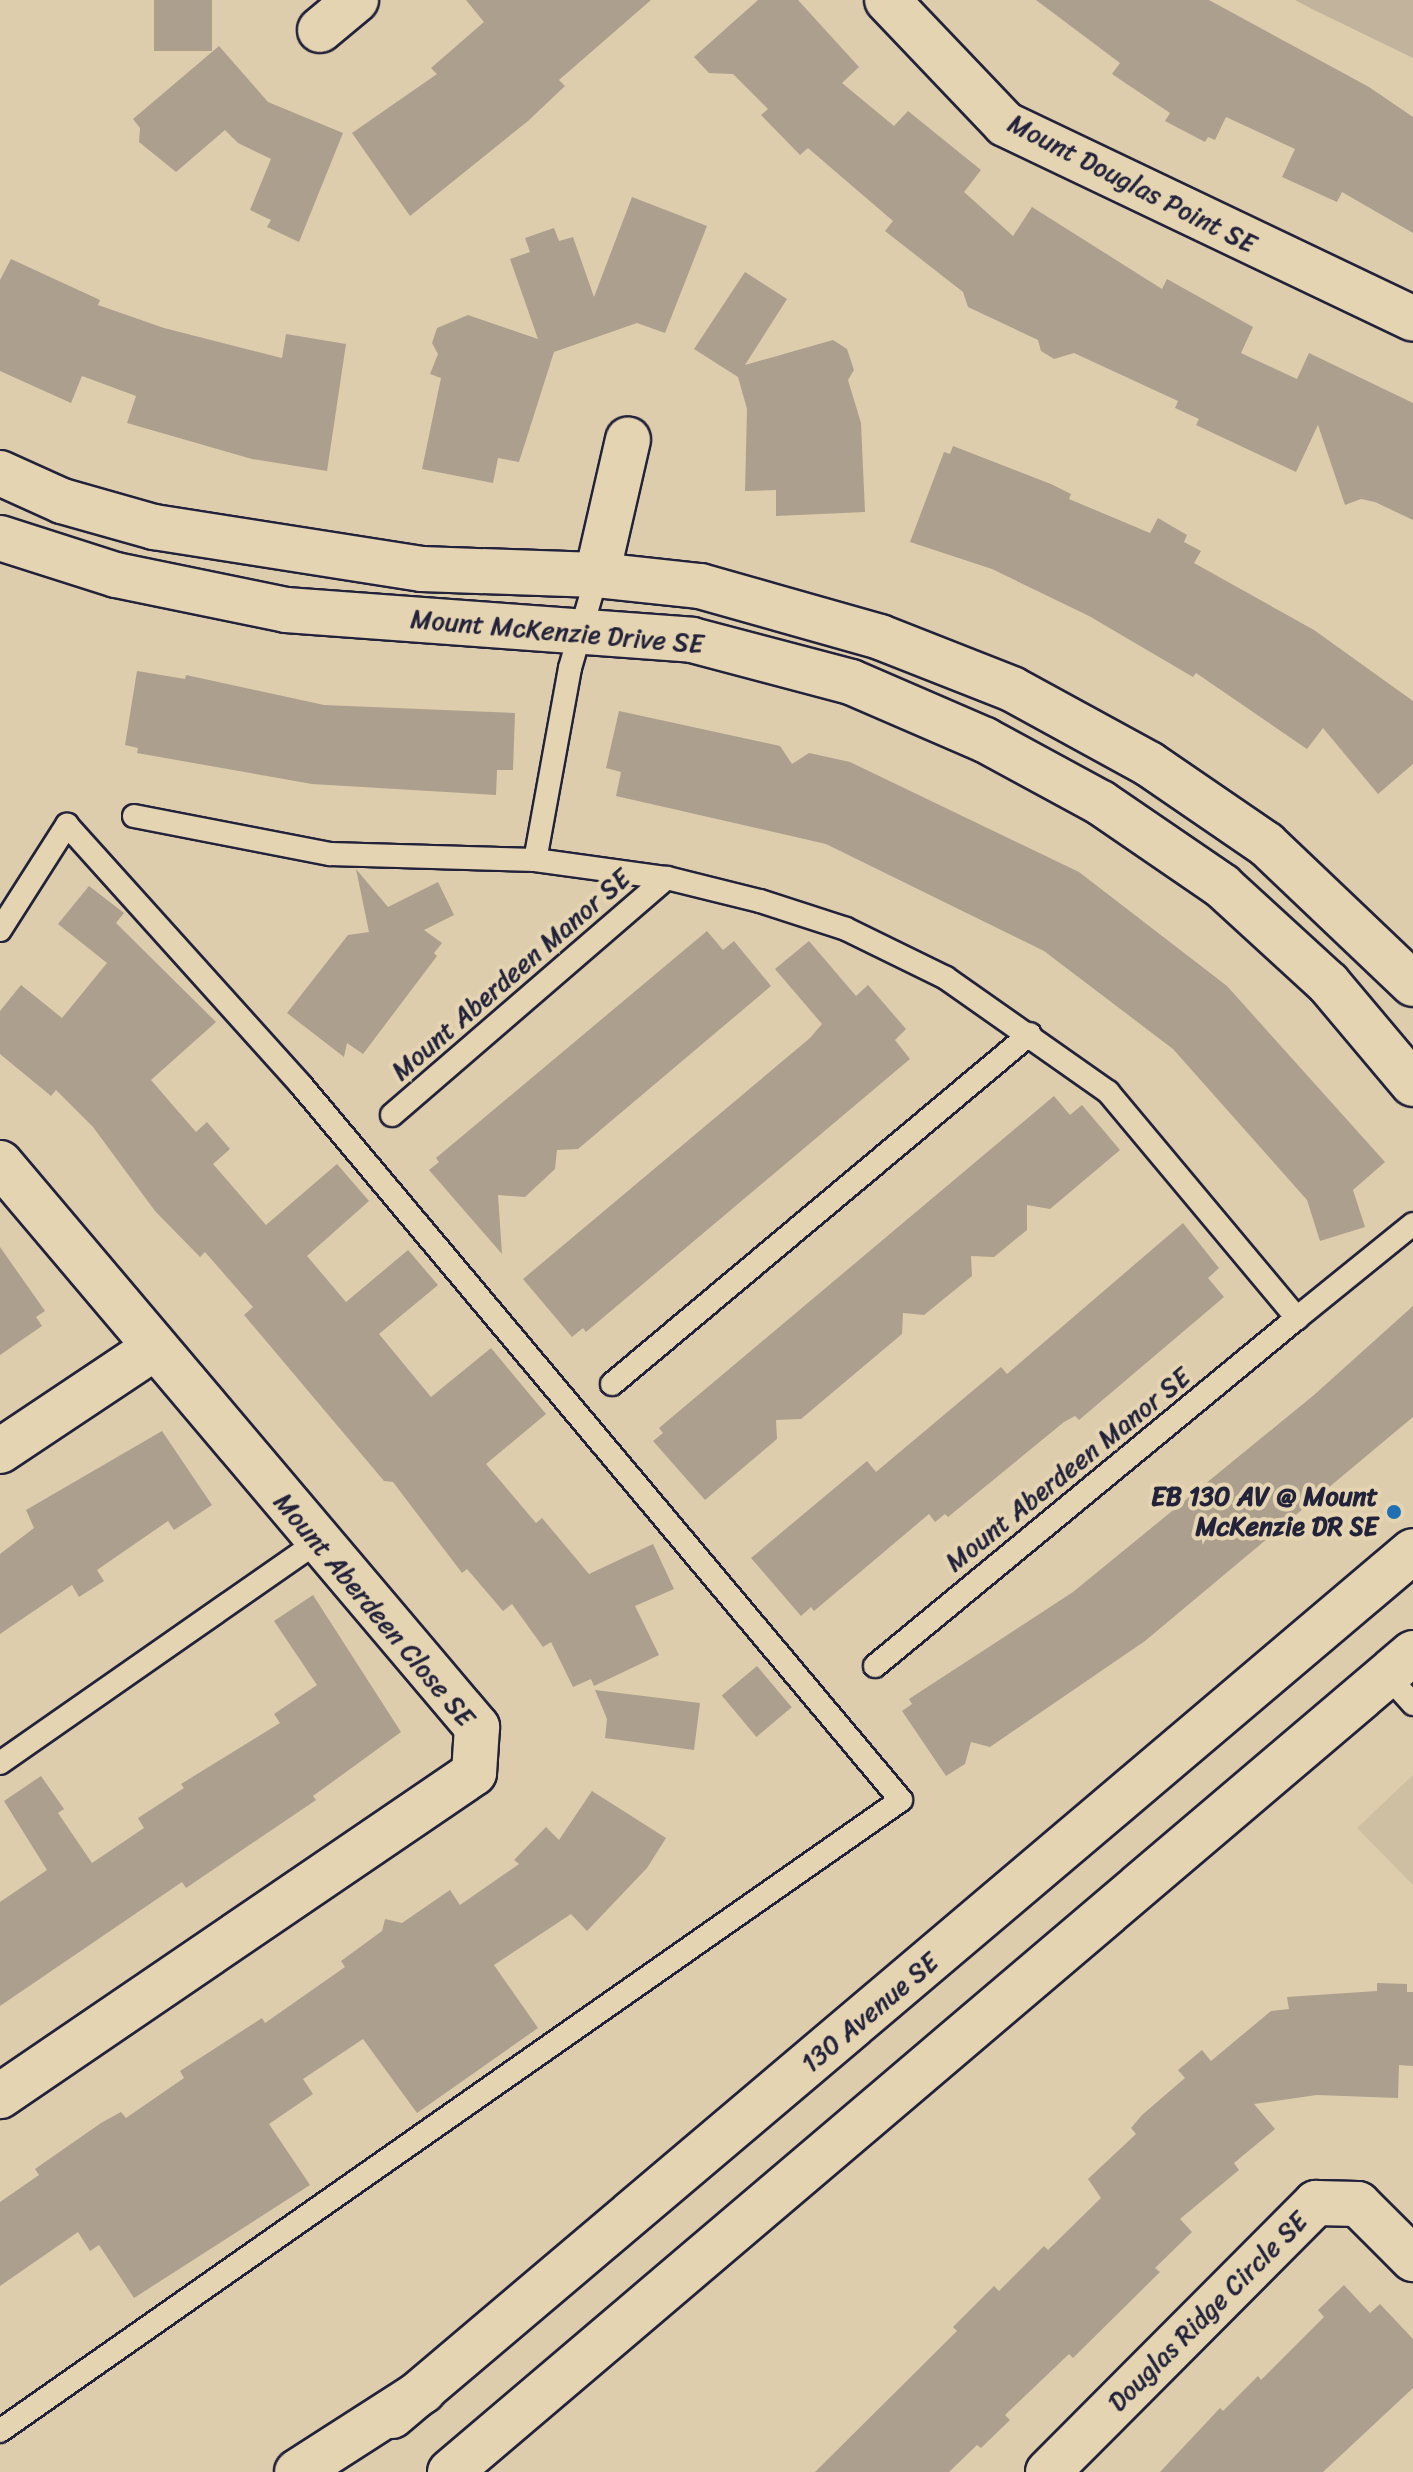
<!DOCTYPE html>
<html>
<head>
<meta charset="utf-8">
<style>
	body { margin:0 }
	#map { position:relative; width:1413px; height:2472px; overflow:hidden; background:#ddcdac; font-family:Sriracha,sans-serif }
	div>[style] { position:absolute }
	[style*='--x'] { left:calc(var(--x)*1px); top:calc(var(--y)*1px); width:calc(var(--w)*1px); rotate:calc(var(--a)*1deg) }
	.built>* { inset:0; background:#cebfa3 }
	.green>* { inset:0; background:#c2b39c }
	.building>* { inset:0; background:#ac9f8e; transform-origin:0 0 }
	.roads { filter:drop-shadow(2px 0 #22223b) drop-shadow(-2px 0 #22223b) drop-shadow(0 2px #22223b) drop-shadow(0 -2px #22223b) }
	.lane>* { height:22px; margin:-11px; padding:0 11px; transform-origin:11px; border-radius:11px; background:#e5d4b1 }
	.street>* { height:44px; margin:-22px; padding:0 22px; transform-origin:22px; border-radius:22px; background:#e5d4b1 }
	.secondary>* { height:44px; margin:-22px; padding:0 22px; transform-origin:22px; border-radius:22px; background:#e5d4b1 }
	.highway>* { height:44px; margin:-22px; padding:0 22px; transform-origin:22px; border-radius:22px; background:#e5d4b1 }
	.dots>* { width:22px; height:22px; translate:-50% -50%; box-sizing:border-box; border:4px solid #e5d4b1; border-radius:50% }
	span { translate:-50% -50%; white-space:nowrap; text-align:center; line-height:1.15; -webkit-text-stroke:8px #e5d4b1; paint-order:stroke }
	.street-label { font-size:26px; color:#22223b }
	.poi-label { font-size:26px; color:#22223b; font-weight:700 }
	.right { translate:-100% -50%; text-align:right }
</style>
</head>
<body>
<div id="map">
	<div class="built">
		<div style="clip-path:polygon(1413px 1775px,1413px 1885px,1357px 1828px)"></div>
	</div>
	<div class="green">
		<div style="clip-path:polygon(1295px 0,1413px 0,1413px 58px,1312px 9px)"></div>
	</div>
	<div class="building">
		<div style="left:154px;top:0;width:58px;height:51px"></div>
		<div style="clip-path:polygon(466px 0,651px 0,559px 80px,565px 86px,528px 121px,410px 216px,352px 133px,437px 74px,431px 68px,484px 22px)"></div>
		<div style="clip-path:polygon(758px 0,798px 0,859px 67px,842px 83px,894px 126px,908px 111px,981px 170px,964px 192px,1013px 236px,1032px 207px,1162px 289px,1167px 279px,1253px 327px,1241px 353px,1297px 379px,1309px 353px,1413px 403px,1413px 520px,1375px 502px,1361px 499px,1345px 505px,1318px 425px,1296px 472px,1196px 425px,1199px 419px,1175px 408px,1178px 401px,1074px 353px,1054px 359px,1041px 351px,1038px 340px,968px 307px,963px 292px,885px 231px,893px 221px,808px 148px,800px 155px,761px 115px,768px 109px,733px 74px,709px 73px,694px 57px)"></div>
		<div style="clip-path:polygon(1036px 0,1209px 0,1369px 87px,1413px 117px,1413px 233px,1342px 192px,1337px 202px,1282px 177px,1295px 149px,1226px 117px,1215px 140px,1208px 137px,1205px 142px,1165px 121px,1170px 113px,1112px 74px,1120px 63px)"></div>
		<div style="clip-path:polygon(219px 46px,268px 102px,343px 133px,299px 242px,267px 227px,271px 220px,250px 210px,271px 159px,238px 143px,225px 130px,176px 172px,139px 142px,140px 128px,133px 119px)"></div>
		<div style="clip-path:polygon(632px 197px,707px 226px,665px 333px,637px 323px,554px 352px,519px 462px,498px 458px,493px 483px,422px 469px,441px 378px,430px 374px,438px 354px,432px 343px,437px 328px,468px 315px,538px 339px,510px 259px,530px 252px,525px 238px,554px 228px,559px 241px,573px 237px,594px 297px)"></div>
		<div style="clip-path:polygon(11px 259px,100px 300px,98px 305px,164px 328px,282px 358px,286px 334px,346px 344px,327px 471px,252px 459px,127px 423px,136px 396px,82px 376px,71px 403px,0 371px,0 280px)"></div>
		<div style="clip-path:polygon(745px 272px,787px 299px,745px 365px,833px 340px,847px 349px,854px 370px,848px 380px,861px 423px,865px 512px,776px 516px,776px 490px,745px 491px,747px 409px,738px 377px,694px 349px)"></div>
		<div style="clip-path:polygon(953px 446px,1051px 484px,1071px 494px,1069px 499px,1150px 533px,1158px 518px,1187px 535px,1184px 542px,1201px 551px,1194px 563px,1314px 630px,1413px 701px,1413px 764px,1378px 794px,1323px 728px,1307px 749px,1196px 673px,1193px 677px,1089px 616px,992px 569px,910px 542px,944px 452px,950px 454px)"></div>
		<div style="clip-path:polygon(137px 671px,185px 679px,186px 675px,324px 705px,515px 713px,513px 770px,497px 770px,496px 795px,312px 784px,137px 753px,138px 748px,125px 745px)"></div>
		<div style="clip-path:polygon(619px 711px,780px 746px,792px 764px,809px 753px,850px 762px,1079px 872px,1227px 986px,1385px 1162px,1353px 1190px,1365px 1227px,1320px 1241px,1307px 1200px,1173px 1049px,1044px 951px,826px 844px,616px 796px,621px 772px,606px 768px)"></div>
		<div style="clip-path:polygon(356px 869px,388px 907px,438px 882px,454px 915px,424px 930px,442px 943px,434px 953px,437px 956px,363px 1054px,347px 1043px,344px 1057px,287px 1013px,348px 935px,369px 932px)"></div>
		<div style="clip-path:polygon(89px 886px,124px 913px,116px 923px,216px 1022px,151px 1080px,196px 1132px,207px 1122px,230px 1149px,213px 1164px,266px 1225px,337px 1164px,369px 1201px,307px 1256px,346px 1302px,408px 1250px,438px 1285px,379px 1334px,431px 1397px,491px 1348px,546px 1414px,486px 1464px,536px 1523px,542px 1518px,589px 1574px,653px 1544px,674px 1589px,635px 1606px,659px 1655px,594px 1686px,591px 1679px,573px 1687px,551px 1642px,543px 1647px,512px 1604px,503px 1611px,467px 1569px,462px 1573px,393px 1482px,384px 1481px,244px 1315px,253px 1307px,205px 1252px,200px 1257px,155px 1211px,93px 1127px,56px 1090px,51px 1096px,0 1054px,0 1011px,21px 985px,62px 1018px,107px 963px,58px 924px)"></div>
		<div style="clip-path:polygon(707px 931px,723px 950px,734px 941px,771px 986px,578px 1149px,557px 1150px,555px 1169px,525px 1197px,498px 1195px,502px 1254px,429px 1170px,439px 1162px,436px 1158px)"></div>
		<div style="clip-path:polygon(809px 941px,856px 996px,868px 985px,906px 1029px,895px 1040px,910px 1059px,586px 1332px,583px 1328px,572px 1337px,523px 1279px,810px 1038px,822px 1024px,775px 969px)"></div>
		<div style="clip-path:polygon(1054px 1096px,1070px 1115px,1082px 1105px,1120px 1150px,1050px 1209px,1027px 1205px,1027px 1230px,994px 1257px,971px 1256px,972px 1276px,924px 1315px,903px 1313px,902px 1334px,801px 1419px,776px 1420px,777px 1439px,705px 1500px,653px 1441px,663px 1433px,659px 1428px)"></div>
		<div style="clip-path:polygon(1183px 1223px,1219px 1268px,1208px 1278px,1224px 1297px,1079px 1420px,1075px 1416px,1064px 1422px,948px 1517px,945px 1514px,935px 1522px,929px 1514px,814px 1611px,811px 1607px,801px 1616px,751px 1558px,867px 1461px,876px 1472px,1001px 1367px,1007px 1374px)"></div>
		<div style="clip-path:polygon(0 1247px,45px 1311px,36px 1317px,42px 1326px,0 1355px)"></div>
		<div style="clip-path:polygon(1413px 1306px,1413px 1417px,1145px 1641px,990px 1747px,971px 1742px,965px 1764px,946px 1776px,902px 1711px,912px 1704px,909px 1699px,1073px 1592px,1314px 1395px)"></div>
		<div style="clip-path:polygon(162px 1431px,212px 1505px,174px 1530px,168px 1521px,97px 1570px,104px 1581px,79px 1597px,72px 1585px,0 1634px,0 1554px,34px 1528px,26px 1510px)"></div>
		<div style="clip-path:polygon(313px 1595px,401px 1732px,313px 1796px,316px 1800px,186px 1888px,182px 1882px,0 2006px,0 1902px,47px 1870px,4px 1801px,41px 1776px,64px 1809px,58px 1813px,92px 1863px,144px 1828px,138px 1818px,184px 1788px,181px 1784px,280px 1723px,274px 1714px,317px 1685px,274px 1621px)"></div>
		<div style="left:757px;top:1666px;width:54px;height:46px;rotate:50deg"></div>
		<div style="clip-path:polygon(595px 1690px,700px 1703px,694px 1750px,605px 1738px,607px 1719px)"></div>
		<div style="clip-path:polygon(592px 1791px,666px 1838px,647px 1868px,587px 1931px,571px 1914px,494px 1965px,538px 2028px,417px 2113px,363px 2039px,303px 2079px,313px 2094px,269px 2124px,310px 2185px,134px 2298px,99px 2245px,90px 2251px,78px 2232px,0 2286px,0 2202px,39px 2175px,35px 2169px,101px 2123px,121px 2112px,126px 2118px,184px 2078px,180px 2071px,262px 2018px,265px 2023px,345px 1967px,341px 1961px,382px 1931px,385px 1919px,402px 1923px,450px 1890px,460px 1905px,519px 1864px,514px 1860px,546px 1827px,559px 1840px)"></div>
		<div style="clip-path:polygon(1377px 1983px,1407px 1984px,1407px 1992px,1413px 1992px,1413px 2066px,1399px 2065px,1398px 2098px,1317px 2095px,1254px 2104px,1275px 2129px,1234px 2163px,1239px 2170px,1180px 2219px,1192px 2232px,1155px 2268px,1160px 2272px,1073px 2358px,1069px 2354px,1005px 2415px,1010px 2420px,981px 2448px,977px 2445px,949px 2472px,815px 2472px,957px 2331px,953px 2327px,994px 2286px,999px 2291px,1044px 2246px,1048px 2250px,1101px 2198px,1088px 2179px,1136px 2134px,1131px 2128px,1142px 2115px,1185px 2078px,1178px 2070px,1202px 2050px,1211px 2061px,1271px 2011px,1289px 2009px,1287px 1997px,1377px 1991px)"></div>
		<div style="clip-path:polygon(1344px 2285px,1370px 2313px,1380px 2304px,1413px 2339px,1413px 2388px,1323px 2472px,1160px 2472px,1220px 2408px,1223px 2411px,1258px 2376px,1261px 2380px,1324px 2317px,1318px 2310px)"></div>
	</div>
	<div class="roads">
		<div class="lane">
			<div style="--x:597;--y:575;--w:97;--a:106.2"></div>
			<div style="--x:570;--y:668;--w:195;--a:100.3"></div>
			<div style="--x:535;--y:860;--w:133;--a:7.8"></div>
			<div style="--x:667;--y:878;--w:96;--a:13.9"></div>
			<div style="--x:760;--y:901;--w:90;--a:18"></div>
			<div style="--x:846;--y:929;--w:111;--a:26.1"></div>
			<div style="--x:946;--y:978;--w:198;--a:35.1"></div>
			<div style="--x:1108;--y:1092;--w:295;--a:50.1"></div>
			<div style="--x:1297;--y:1318;--w:149;--a:-39"></div>
			<div style="--x:134;--y:816;--w:200;--a:11"></div>
			<div style="--x:330;--y:854;--w:205;--a:1.7"></div>
			<div style="--x:0;--y:930;--w:125;--a:-57.5"></div>
			<div style="--x:67;--y:825;--w:350;--a:48"></div>
			<div style="--x:301;--y:1085;--w:933;--a:50"></div>
			<div style="--x:901;--y:1800;--w:1100;--a:145"></div>
			<div style="--x:392;--y:1115;--w:363;--a:-40.8"></div>
			<div style="--x:612;--y:1384;--w:545;--a:-39.94"></div>
			<div style="--x:875;--y:1666;--w:547;--a:-39.51"></div>
			<div style="--x:1387;--y:1675;--w:39;--a:48"></div>
			<div style="--x:0;--y:1763;--w:386;--a:-34.9"></div>
		</div>
		<div class="street">
			<div style="--x:887;--y:0;--w:171;--a:46.4"></div>
			<div style="--x:1005;--y:124;--w:452;--a:25.5"></div>
			<div style="--x:320;--y:30;--w:47;--a:-39.8"></div>
			<div style="--x:597;--y:575;--w:139;--a:-77.1"></div>
			<div style="--x:0;--y:1163;--w:739;--a:49.78"></div>
			<div style="--x:477;--y:1727;--w:46;--a:93.7"></div>
			<div style="--x:474;--y:1773;--w:574;--a:145.73"></div>
			<div style="--x:0;--y:1451;--w:184;--a:-33.7"></div>
			<div style="--x:1048;--y:2472;--w:380;--a:-45.1"></div>
			<div style="--x:1316;--y:2203;--w:42;--a:1.4"></div>
			<div style="--x:1358;--y:2204;--w:78;--a:45"></div>
		</div>
		<div class="secondary">
			<div style="--x:0;--y:473;--w:68;--a:24.3"></div>
			<div style="--x:62;--y:501;--w:96;--a:15.8"></div>
			<div style="--x:154;--y:527;--w:271;--a:8.9"></div>
			<div style="--x:422;--y:569;--w:175;--a:2"></div>
			<div style="--x:597;--y:575;--w:104;--a:6.1"></div>
			<div style="--x:700;--y:586;--w:187;--a:15.8"></div>
			<div style="--x:880;--y:637;--w:142;--a:21.5"></div>
			<div style="--x:1012;--y:689;--w:156;--a:28.7"></div>
			<div style="--x:1149;--y:764;--w:142;--a:34.4"></div>
			<div style="--x:1266;--y:844;--w:203;--a:43.6"></div>
			<div style="--x:0;--y:538;--w:122;--a:17.7"></div>
			<div style="--x:116;--y:575;--w:174;--a:11.6"></div>
			<div style="--x:286;--y:610;--w:407;--a:4.2"></div>
			<div style="--x:692;--y:640;--w:164;--a:14.8"></div>
			<div style="--x:851;--y:682;--w:146;--a:23.4"></div>
			<div style="--x:985;--y:740;--w:132;--a:28.5"></div>
			<div style="--x:1101;--y:803;--w:147;--a:34.4"></div>
			<div style="--x:1222;--y:886;--w:144;--a:42.5"></div>
			<div style="--x:1328;--y:983;--w:132;--a:49.9"></div>
			<div style="--x:392;--y:2416;--w:1338;--a:-40.27"></div>
			<div style="--x:450;--y:2472;--w:1264;--a:-40.38"></div>
		</div>
		<div class="highway">
			<div style="--x:297;--y:2472;--w:150;--a:-32.7"></div>
		</div>
	</div>
	<div class="dots">
		<div style="left:1394px;top:1512px;background:#1f6fb2"></div>
	</div>
	<div class="street-label">
		<span style="left:1132px;top:184px;rotate:27deg">Mount Douglas Point SE</span>
		<span style="left:557px;top:632px;rotate:5deg">Mount McKenzie Drive SE</span>
		<span style="left:511px;top:975px;rotate:-41deg">Mount Aberdeen Manor SE</span>
		<span style="left:1068px;top:1470px;rotate:-39deg">Mount Aberdeen Manor SE</span>
		<span style="left:374px;top:1610px;rotate:50deg">Mount Aberdeen Close SE</span>
		<span style="left:870px;top:2013px;rotate:-40deg">130 Avenue SE</span>
		<span style="left:1208px;top:2312px;rotate:-45deg">Douglas Ridge Circle SE</span>
	</div>
	<div class="poi-label">
		<span class="right" style="left:1378px;top:1512px">EB 130 AV @ Mount<br>McKenzie DR SE</span>
	</div>
</div>
</body>
</html>
